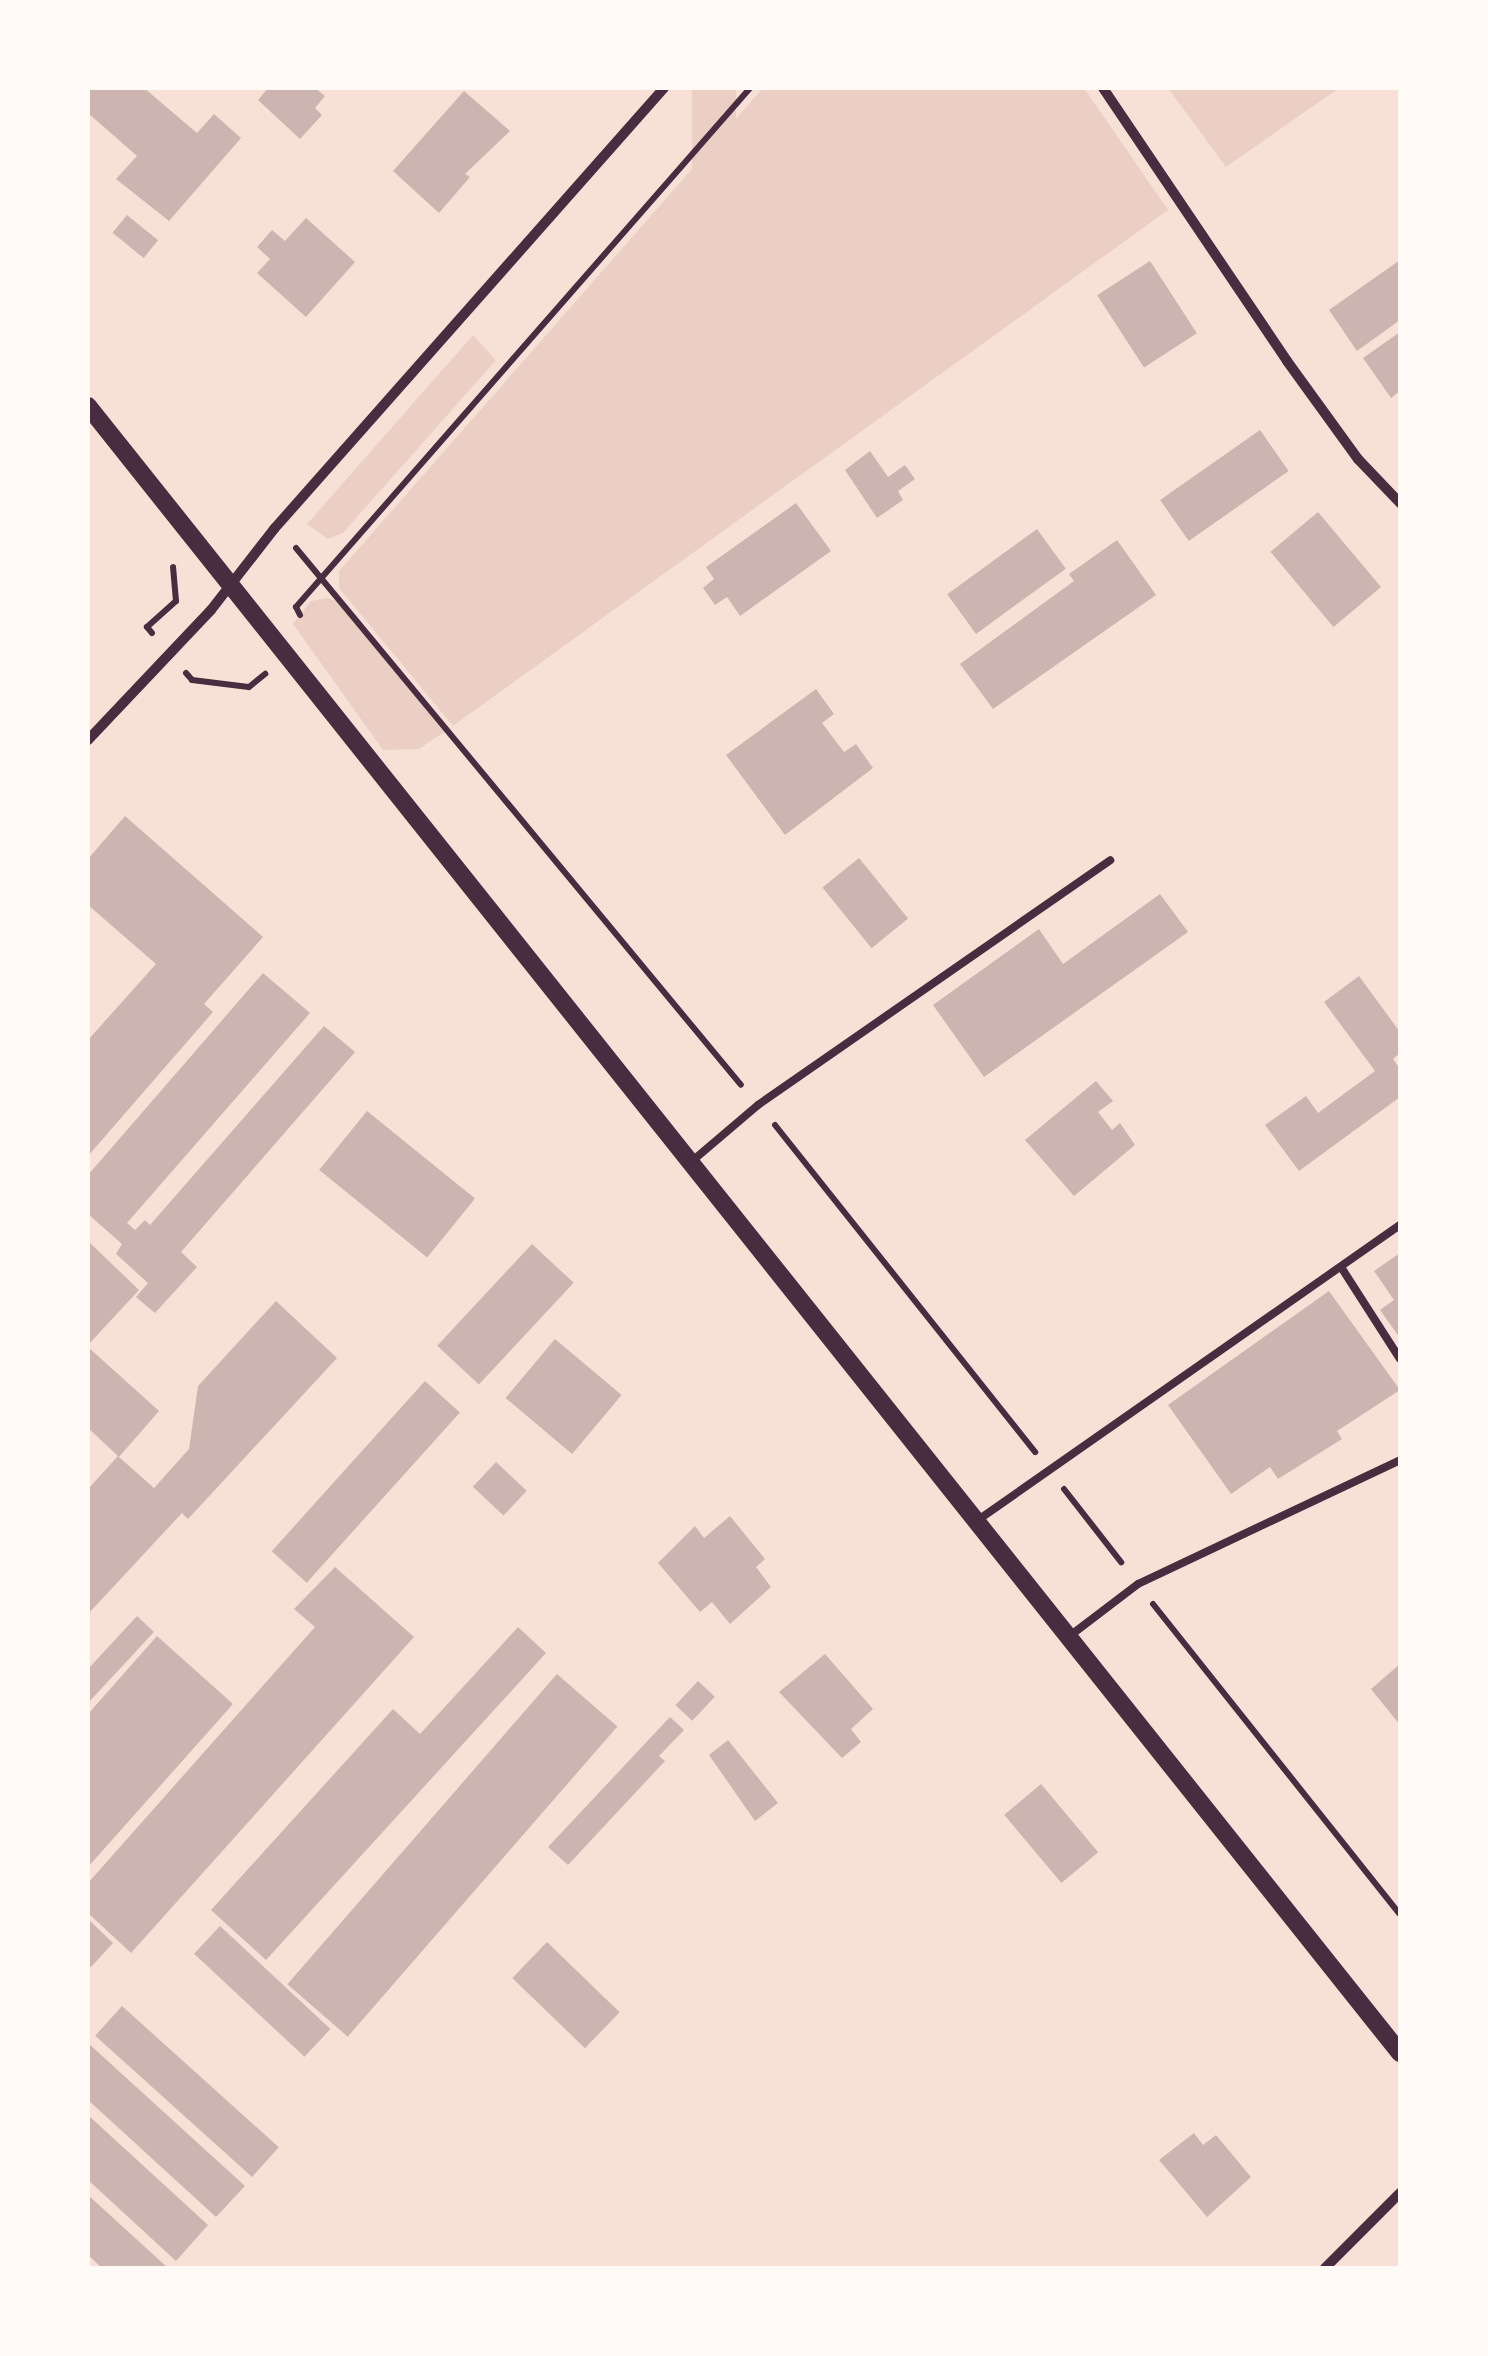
<!DOCTYPE html>
<html>
<head>
<meta charset="utf-8">
<style>
	body { margin:0 }
	#map { position:relative; width:1488px; height:2356px; overflow:hidden; background:#f7e1d7; font-family:"Noto Sans",sans-serif }
	div>[style] { position:absolute }
	[style*='--x'] { left:calc(var(--x)*1px); top:calc(var(--y)*1px); width:calc(var(--w)*1px); rotate:calc(var(--a)*1deg) }
	.green>* { inset:0; background:#ebcfc5; transform-origin:0 0 }
	.building>* { inset:0; background:#ccb4b1; transform-origin:0 0 }
	.path>* { height:6px; margin:-3px; padding:0 3px; transform-origin:3px; border-radius:3px; background:#4a2c40 }
	.service>* { height:8px; margin:-4px; padding:0 4px; transform-origin:4px; border-radius:4px; background:#4a2c40 }
	.minor>* { height:10px; margin:-5px; padding:0 5px; transform-origin:5px; border-radius:5px; background:#4a2c40 }
	.tertiary>* { height:18px; margin:-9px; padding:0 9px; transform-origin:9px; border-radius:9px; background:#4a2c40 }
	span { translate:-50% -50%; white-space:nowrap; text-align:center; line-height:1.15; -webkit-text-stroke:9px #fffaf5; paint-order:stroke }
	.frame { position:absolute; inset:0; border:90px solid #fffaf5; pointer-events:none }
</style>
</head>
<body>
<div id="map">
	<div class="green">
		<div style="left:692px;top:88px;width:44px;height:248px"></div>
		<div style="clip-path:polygon(763px 88px,1084px 88px,1168px 210px,453px 726px,339px 588px,339px 571px)"></div>
		<div style="clip-path:polygon(1168px 88px,1339px 88px,1226px 167px)"></div>
		<div style="clip-path:polygon(473px 335px,496px 360px,343px 533px,328px 539px,307px 524px)"></div>
		<div style="clip-path:polygon(328px 598px,338px 602px,444px 732px,419px 749px,383px 750px,293px 624px,311px 601px)"></div>
	</div>
	<div class="building">
		<div style="clip-path:polygon(88px 88px,144px 88px,197px 133px,214px 114px,241px 138px,169px 221px,116px 179px,137px 156px,88px 113px)"></div>
		<div style="clip-path:polygon(268px 88px,315px 88px,325px 96px,315px 108px,322px 115px,300px 139px,258px 100px)"></div>
		<div style="clip-path:polygon(464px 91px,510px 131px,465px 174px,470px 177px,439px 213px,393px 171px)"></div>
		<div style="left:127px;top:215px;width:40px;height:23px;rotate:39deg"></div>
		<div style="clip-path:polygon(306px 218px,355px 262px,306px 317px,257px 273px,270px 259px,257px 247px,272px 230px,285px 241px)"></div>
		<div style="clip-path:polygon(1400px 260px,1400px 320px,1357px 351px,1329px 310px)"></div>
		<div style="left:1150px;top:261px;width:86px;height:63px;rotate:57deg"></div>
		<div style="clip-path:polygon(1400px 332px,1400px 391px,1391px 398px,1363px 358px)"></div>
		<div style="left:1260px;top:430px;width:50px;height:122px;rotate:55deg"></div>
		<div style="clip-path:polygon(870px 451px,888px 477px,905px 465px,915px 479px,898px 491px,903px 500px,877px 518px,845px 470px)"></div>
		<div style="clip-path:polygon(796px 503px,831px 551px,740px 616px,727px 597px,715px 605px,703px 588px,714px 579px,706px 567px)"></div>
		<div style="left:1318px;top:512px;width:98px;height:62px;rotate:50deg"></div>
		<div style="left:1037px;top:529px;width:49px;height:111px;rotate:54deg"></div>
		<div style="clip-path:polygon(1117px 540px,1156px 595px,993px 709px,960px 664px,1074px 581px,1069px 574px)"></div>
		<div style="clip-path:polygon(816px 689px,834px 714px,822px 723px,844px 752px,856px 744px,873px 768px,785px 835px,726px 755px)"></div>
		<div style="clip-path:polygon(125px 816px,263px 937px,204px 1004px,213px 1012px,88px 1156px,88px 1040px,156px 964px,88px 905px,88px 859px)"></div>
		<div style="left:859px;top:858px;width:78px;height:47px;rotate:51deg"></div>
		<div style="clip-path:polygon(1160px 894px,1188px 932px,984px 1077px,933px 1005px,1039px 929px,1063px 964px)"></div>
		<div style="clip-path:polygon(263px 973px,310px 1013px,127px 1223px,135px 1230px,145px 1220px,150px 1225px,324px 1026px,355px 1052px,181px 1252px,197px 1267px,155px 1313px,136px 1297px,148px 1283px,116px 1254px,122px 1244px,88px 1214px,88px 1175px)"></div>
		<div style="clip-path:polygon(1359px 976px,1400px 1032px,1400px 1053px,1393px 1059px,1400px 1069px,1400px 1097px,1299px 1171px,1265px 1125px,1306px 1096px,1318px 1113px,1375px 1071px,1324px 1002px)"></div>
		<div style="clip-path:polygon(1096px 1081px,1113px 1101px,1098px 1112px,1112px 1130px,1120px 1123px,1135px 1145px,1074px 1196px,1025px 1140px)"></div>
		<div style="left:367px;top:1111px;width:139px;height:76px;rotate:39deg"></div>
		<div style="clip-path:polygon(88px 1241px,139px 1290px,88px 1345px)"></div>
		<div style="left:532px;top:1244px;width:57px;height:139px;rotate:43deg"></div>
		<div style="clip-path:polygon(1400px 1253px,1400px 1338px,1380px 1310px,1394px 1300px,1374px 1271px)"></div>
		<div style="clip-path:polygon(1329px 1291px,1400px 1390px,1337px 1431px,1342px 1439px,1278px 1479px,1270px 1467px,1231px 1494px,1168px 1405px)"></div>
		<div style="clip-path:polygon(276px 1301px,337px 1358px,188px 1519px,182px 1513px,88px 1614px,88px 1489px,118px 1456px,88px 1428px,88px 1347px,159px 1411px,119px 1457px,154px 1488px,189px 1449px,198px 1386px)"></div>
		<div style="left:555px;top:1339px;width:87px;height:77px;rotate:40deg"></div>
		<div style="left:425px;top:1381px;width:47px;height:229px;rotate:42deg"></div>
		<div style="left:496px;top:1462px;width:42px;height:34px;rotate:43deg"></div>
		<div style="clip-path:polygon(730px 1516px,765px 1559px,756px 1567px,771px 1587px,730px 1624px,712px 1602px,700px 1612px,658px 1563px,695px 1526px,704px 1538px)"></div>
		<div style="clip-path:polygon(335px 1567px,414px 1637px,131px 1953px,88px 1913px,88px 1883px,315px 1627px,294px 1609px)"></div>
		<div style="clip-path:polygon(137px 1616px,154px 1632px,88px 1703px,88px 1669px)"></div>
		<div style="clip-path:polygon(518px 1627px,546px 1653px,266px 1960px,211px 1910px,393px 1709px,420px 1734px)"></div>
		<div style="clip-path:polygon(157px 1636px,233px 1704px,88px 1867px,88px 1714px)"></div>
		<div style="clip-path:polygon(825px 1654px,873px 1709px,851px 1729px,861px 1742px,842px 1758px,779px 1692px)"></div>
		<div style="clip-path:polygon(1400px 1664px,1400px 1725px,1371px 1689px)"></div>
		<div style="left:557px;top:1674px;width:80px;height:411px;rotate:41deg"></div>
		<div style="left:698px;top:1681px;width:23px;height:33px;rotate:43deg"></div>
		<div style="clip-path:polygon(670px 1717px,684px 1730px,659px 1756px,665px 1761px,568px 1865px,548px 1847px)"></div>
		<div style="clip-path:polygon(728px 1740px,778px 1803px,755px 1821px,709px 1755px)"></div>
		<div style="left:1041px;top:1784px;width:89px;height:48px;rotate:50deg"></div>
		<div style="clip-path:polygon(88px 1919px,113px 1943px,91px 1967px,88px 1964px)"></div>
		<div style="left:220px;top:1926px;width:151px;height:38px;rotate:43deg"></div>
		<div style="left:547px;top:1942px;width:101px;height:50px;rotate:44deg"></div>
		<div style="left:122px;top:2006px;width:211px;height:40px;rotate:42deg"></div>
		<div style="clip-path:polygon(88px 2043px,245px 2186px,216px 2217px,88px 2100px)"></div>
		<div style="clip-path:polygon(88px 2115px,208px 2225px,176px 2261px,88px 2180px)"></div>
		<div style="clip-path:polygon(1194px 2133px,1203px 2145px,1216px 2135px,1251px 2177px,1207px 2217px,1159px 2160px)"></div>
		<div style="clip-path:polygon(88px 2195px,168px 2268px,102px 2268px,88px 2255px)"></div>
	</div>
	<div class="path">
		<div style="--x:296;--y:548;--w:697;--a:50.35"></div>
		<div style="--x:300;--y:615;--w:9;--a:-117"></div>
		<div style="--x:296;--y:607;--w:690;--a:-48.82"></div>
		<div style="--x:152;--y:633;--w:8;--a:-130"></div>
		<div style="--x:147;--y:627;--w:39;--a:-42"></div>
		<div style="--x:176;--y:601;--w:34;--a:-95"></div>
		<div style="--x:186;--y:673;--w:9;--a:49"></div>
		<div style="--x:192;--y:680;--w:57;--a:7"></div>
		<div style="--x:249;--y:687;--w:21;--a:-39"></div>
		<div style="--x:775;--y:1125;--w:418;--a:51.5"></div>
		<div style="--x:1064;--y:1489;--w:93;--a:52"></div>
		<div style="--x:1153;--y:1604;--w:396;--a:51.5"></div>
	</div>
	<div class="service">
		<div style="--x:691;--y:1162;--w:88;--a:-40.4"></div>
		<div style="--x:758;--y:1105;--w:429;--a:-34.8"></div>
		<div style="--x:1341;--y:1267;--w:109;--a:57.3"></div>
		<div style="--x:978;--y:1520;--w:515;--a:-34.96"></div>
		<div style="--x:1071;--y:1635;--w:84;--a:-37.3"></div>
		<div style="--x:1138;--y:1584;--w:290;--a:-25.3"></div>
	</div>
	<div class="minor">
		<div style="--x:1103;--y:88;--w:329;--a:56"></div>
		<div style="--x:1287;--y:361;--w:121;--a:54.1"></div>
		<div style="--x:1358;--y:459;--w:61;--a:46.3"></div>
		<div style="--x:88;--y:740;--w:179;--a:-46.6"></div>
		<div style="--x:211;--y:610;--w:103;--a:-52.1"></div>
		<div style="--x:274;--y:529;--w:589;--a:-48.51"></div>
		<div style="--x:1325;--y:2268;--w:106;--a:-45"></div>
	</div>
	<div class="tertiary">
		<div style="--x:88;--y:406;--w:2106;--a:51.46"></div>
	</div>
	<div class="frame"></div>
</div>
</body>
</html>
